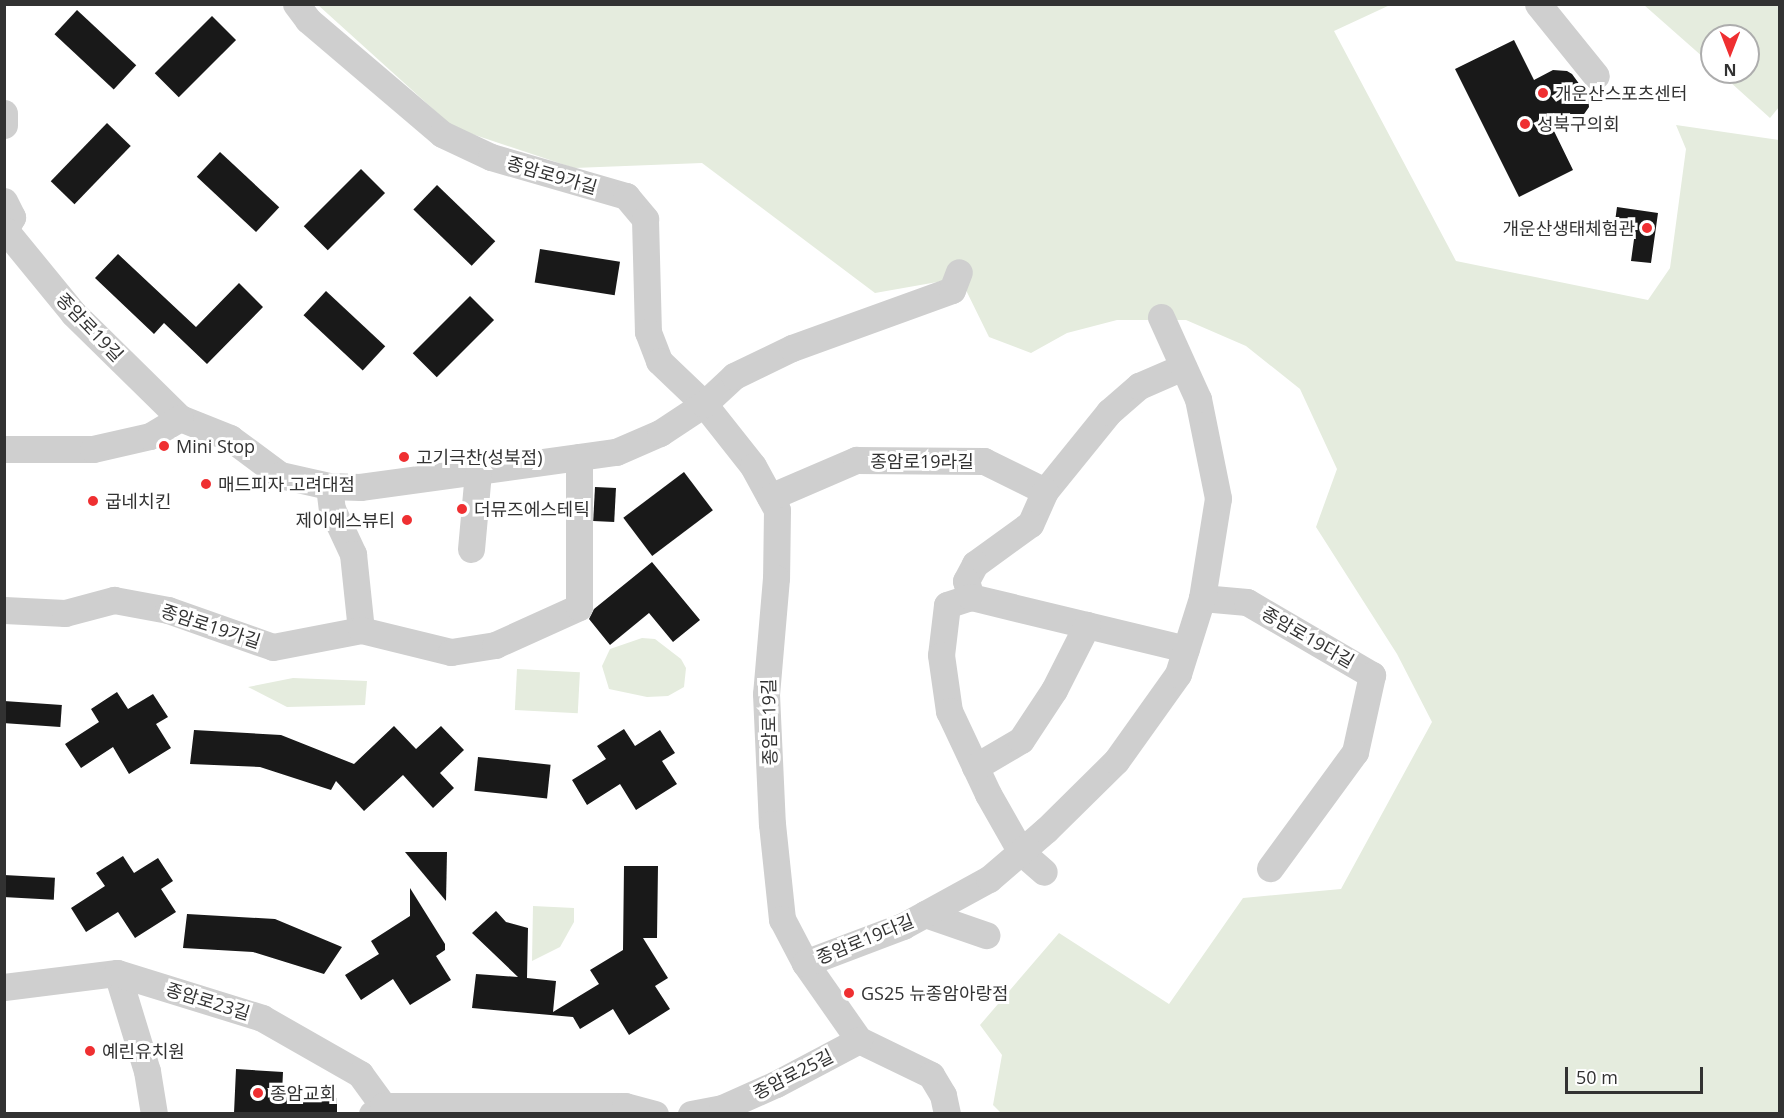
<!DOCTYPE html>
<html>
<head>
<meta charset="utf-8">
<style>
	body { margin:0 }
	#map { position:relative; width:1784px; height:1118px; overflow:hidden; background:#fff; font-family:"Open Sans","Noto Sans KR",sans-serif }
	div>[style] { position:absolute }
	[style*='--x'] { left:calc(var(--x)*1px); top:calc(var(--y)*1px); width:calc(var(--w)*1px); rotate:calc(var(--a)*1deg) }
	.green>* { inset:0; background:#e5ecde; transform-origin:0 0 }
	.building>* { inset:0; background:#191919; transform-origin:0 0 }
	.minor>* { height:27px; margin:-13.5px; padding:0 13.5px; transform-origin:13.5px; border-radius:13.5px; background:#cfcfcf }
	.dots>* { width:16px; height:16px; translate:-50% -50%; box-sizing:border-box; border:3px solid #fff; border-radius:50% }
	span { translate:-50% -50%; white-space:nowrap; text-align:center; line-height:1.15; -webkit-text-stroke:6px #fff; paint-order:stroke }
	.poi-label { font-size:18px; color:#323232 }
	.left { translate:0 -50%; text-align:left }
	.right { translate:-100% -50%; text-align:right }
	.street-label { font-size:18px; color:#323232 }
	.frame { position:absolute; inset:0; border:6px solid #323232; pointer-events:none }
	.north { position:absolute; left:1700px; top:24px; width:60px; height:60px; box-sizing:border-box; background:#fff; border:2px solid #adadad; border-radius:50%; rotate:180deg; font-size:16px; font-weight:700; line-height:24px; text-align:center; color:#323232 }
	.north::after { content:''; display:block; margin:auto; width:21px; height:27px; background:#ef2f31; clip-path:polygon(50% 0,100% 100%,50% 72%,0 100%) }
	.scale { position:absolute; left:1565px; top:1067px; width:138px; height:27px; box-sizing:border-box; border:3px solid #323232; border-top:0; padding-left:8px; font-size:18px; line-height:21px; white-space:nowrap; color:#323232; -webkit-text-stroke:4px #fff; paint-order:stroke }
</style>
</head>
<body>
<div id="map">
	<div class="green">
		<div style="clip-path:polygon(318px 5px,1390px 5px,1334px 31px,1456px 261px,1648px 300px,1670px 268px,1686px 149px,1676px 125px,1779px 140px,1779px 1113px,1001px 1113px,993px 1105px,1002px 1055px,980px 1025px,1059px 933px,1169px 1004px,1243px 898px,1341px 889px,1432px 722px,1397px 654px,1316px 527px,1337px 469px,1300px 389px,1246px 346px,1186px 320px,1117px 320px,1067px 333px,1031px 353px,989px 337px,960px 278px,875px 293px,702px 163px,574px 168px,454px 128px)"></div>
		<div style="clip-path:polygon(1644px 5px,1779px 5px,1779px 107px,1770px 118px,1719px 72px,1748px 72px,1748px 36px,1712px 36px,1712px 65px)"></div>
		<div style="clip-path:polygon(642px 638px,655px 639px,681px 659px,686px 668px,684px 687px,668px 696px,647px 697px,609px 689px,602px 666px,610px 649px)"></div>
		<div style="left:517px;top:669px;width:63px;height:41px;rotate:3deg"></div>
		<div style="clip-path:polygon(293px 678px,367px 681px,365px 705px,287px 707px,248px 687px)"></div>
		<div style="clip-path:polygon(533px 906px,574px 908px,574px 922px,560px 947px,532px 961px)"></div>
	</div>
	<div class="building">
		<div style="left:77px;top:10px;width:81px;height:33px;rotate:43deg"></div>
		<div style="left:212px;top:16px;width:34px;height:81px;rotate:45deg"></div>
		<div style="clip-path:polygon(1514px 40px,1534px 80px,1553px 70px,1567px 71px,1572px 74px,1588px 96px,1589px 107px,1582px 117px,1554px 131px,1573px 170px,1519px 197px,1455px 69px)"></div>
		<div style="left:107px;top:123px;width:33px;height:81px;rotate:44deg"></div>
		<div style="left:220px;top:152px;width:81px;height:34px;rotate:43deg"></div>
		<div style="left:361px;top:169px;width:34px;height:81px;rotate:45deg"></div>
		<div style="left:437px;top:185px;width:81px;height:34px;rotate:44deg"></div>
		<div style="clip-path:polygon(1617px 207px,1658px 213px,1651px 263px,1631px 261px,1635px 232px,1614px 229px)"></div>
		<div style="left:540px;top:249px;width:81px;height:34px;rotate:9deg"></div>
		<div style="clip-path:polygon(118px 254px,196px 327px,239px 283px,263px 307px,207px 364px,164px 323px,154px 334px,95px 278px)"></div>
		<div style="left:326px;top:291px;width:81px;height:33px;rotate:43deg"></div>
		<div style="left:470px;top:296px;width:34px;height:81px;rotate:45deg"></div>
		<div style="left:684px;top:472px;width:48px;height:76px;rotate:53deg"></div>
		<div style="left:595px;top:487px;width:21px;height:34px;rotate:3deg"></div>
		<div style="clip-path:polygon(652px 562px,700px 620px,673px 642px,649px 613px,610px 645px,589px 619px,594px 609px)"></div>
		<div style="clip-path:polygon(117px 692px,128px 709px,153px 694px,168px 717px,156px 724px,171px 748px,129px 774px,113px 747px,81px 768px,65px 744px,99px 722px,91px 709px)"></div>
		<div style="left:4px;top:701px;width:58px;height:22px;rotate:4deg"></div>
		<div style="clip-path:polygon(394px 726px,416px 749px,441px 726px,464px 750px,440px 773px,454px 788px,433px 808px,403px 775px,364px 811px,336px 781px,331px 790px,260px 767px,190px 764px,194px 730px,281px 735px,354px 764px)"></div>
		<div style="clip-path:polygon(624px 729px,635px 746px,660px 730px,675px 753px,662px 761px,677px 784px,636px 810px,620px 784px,587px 805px,572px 780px,606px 759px,597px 746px)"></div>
		<div style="left:478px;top:757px;width:73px;height:34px;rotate:6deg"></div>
		<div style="clip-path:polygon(405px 852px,447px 852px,446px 901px)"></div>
		<div style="clip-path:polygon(123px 856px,134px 873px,158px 858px,173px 881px,161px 889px,176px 912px,135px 938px,118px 912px,86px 932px,71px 908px,105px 886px,96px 873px)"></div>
		<div style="clip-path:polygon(624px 866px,658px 866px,657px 938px,643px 938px,668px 978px,655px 986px,670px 1009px,629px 1035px,613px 1009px,580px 1029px,573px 1017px,472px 1008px,476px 974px,518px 977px,472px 933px,496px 911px,506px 922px,528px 928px,527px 978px,556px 981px,553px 1012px,599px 984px,590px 970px,623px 950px)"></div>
		<div style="left:4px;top:875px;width:51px;height:22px;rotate:3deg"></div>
		<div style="clip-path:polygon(410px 888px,445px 944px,445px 950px,436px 956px,451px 980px,410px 1005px,393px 979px,361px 1000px,345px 975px,379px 954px,371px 941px,410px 916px)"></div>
		<div style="clip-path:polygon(187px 914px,275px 919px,342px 947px,324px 974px,253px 952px,183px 948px)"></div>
		<div style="clip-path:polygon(236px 1069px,283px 1072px,282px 1094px,337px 1098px,337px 1113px,234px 1113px)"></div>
	</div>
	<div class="minor">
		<div style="--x:296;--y:4;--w:20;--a:53"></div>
		<div style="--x:308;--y:20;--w:176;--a:40.4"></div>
		<div style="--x:442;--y:134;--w:54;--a:25.1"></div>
		<div style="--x:491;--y:157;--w:141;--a:16.1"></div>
		<div style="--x:626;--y:196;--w:30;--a:50"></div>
		<div style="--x:645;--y:219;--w:113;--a:88.5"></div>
		<div style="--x:648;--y:332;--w:31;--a:69"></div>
		<div style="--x:659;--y:361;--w:62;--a:43.7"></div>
		<div style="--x:704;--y:404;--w:79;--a:51.7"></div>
		<div style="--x:753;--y:466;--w:50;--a:61.4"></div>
		<div style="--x:777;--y:510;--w:68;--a:90.8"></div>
		<div style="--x:776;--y:578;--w:116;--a:94.9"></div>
		<div style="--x:766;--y:694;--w:130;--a:87.4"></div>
		<div style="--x:772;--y:824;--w:96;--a:84"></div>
		<div style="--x:782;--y:919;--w:50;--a:62.4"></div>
		<div style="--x:805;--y:963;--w:94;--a:55"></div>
		<div style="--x:859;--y:1040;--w:80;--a:25.9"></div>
		<div style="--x:931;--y:1075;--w:23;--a:59"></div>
		<div style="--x:943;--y:1095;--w:19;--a:78"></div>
		<div style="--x:1538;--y:4;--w:92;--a:51.1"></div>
		<div style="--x:4;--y:113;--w:12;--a:90"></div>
		<div style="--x:4;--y:201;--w:18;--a:63"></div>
		<div style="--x:12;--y:217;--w:17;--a:118"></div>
		<div style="--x:6;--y:231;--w:106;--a:50.7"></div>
		<div style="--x:73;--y:313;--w:150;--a:44.5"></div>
		<div style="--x:180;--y:418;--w:54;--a:21.8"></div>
		<div style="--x:230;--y:438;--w:62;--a:36.5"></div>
		<div style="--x:280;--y:475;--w:50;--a:12.7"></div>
		<div style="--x:329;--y:486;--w:31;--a:2"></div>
		<div style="--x:360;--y:487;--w:258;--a:-7.8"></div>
		<div style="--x:616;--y:452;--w:48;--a:-23.4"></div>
		<div style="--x:660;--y:433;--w:53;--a:-33.4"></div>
		<div style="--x:704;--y:404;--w:41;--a:-43"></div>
		<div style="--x:734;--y:376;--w:64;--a:-25.8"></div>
		<div style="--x:792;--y:348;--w:170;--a:-19.9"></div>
		<div style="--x:952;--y:290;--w:19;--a:-69"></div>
		<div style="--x:4;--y:449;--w:89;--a:0"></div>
		<div style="--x:93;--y:449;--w:58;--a:-12.8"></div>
		<div style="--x:150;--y:436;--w:35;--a:-31"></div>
		<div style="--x:329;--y:486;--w:23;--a:83"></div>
		<div style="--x:332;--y:509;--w:50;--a:65"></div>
		<div style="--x:353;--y:554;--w:76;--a:84"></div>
		<div style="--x:1045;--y:491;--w:102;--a:-51"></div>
		<div style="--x:1109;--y:412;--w:40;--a:-41"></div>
		<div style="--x:1139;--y:386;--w:48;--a:-23.4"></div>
		<div style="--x:770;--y:497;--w:94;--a:-23.3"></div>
		<div style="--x:856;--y:460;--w:128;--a:0.4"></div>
		<div style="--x:984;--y:461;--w:68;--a:26.2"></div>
		<div style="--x:1045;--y:491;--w:36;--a:114"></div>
		<div style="--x:1030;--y:524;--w:68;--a:144"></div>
		<div style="--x:975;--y:564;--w:19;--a:118"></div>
		<div style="--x:966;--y:581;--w:17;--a:73"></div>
		<div style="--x:471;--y:549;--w:77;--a:-84.8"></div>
		<div style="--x:971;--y:597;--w:25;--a:162"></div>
		<div style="--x:947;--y:605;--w:50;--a:96.8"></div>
		<div style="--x:941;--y:655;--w:57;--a:81.9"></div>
		<div style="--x:949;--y:711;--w:92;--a:64.8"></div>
		<div style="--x:988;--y:794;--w:67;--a:60.4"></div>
		<div style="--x:1021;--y:852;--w:30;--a:41"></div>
		<div style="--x:971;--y:597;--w:221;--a:13.6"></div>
		<div style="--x:1202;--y:598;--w:45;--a:5.1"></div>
		<div style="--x:1247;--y:602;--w:145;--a:30.3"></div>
		<div style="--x:1372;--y:675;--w:79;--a:102.4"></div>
		<div style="--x:1355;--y:752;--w:144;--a:126.2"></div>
		<div style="--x:4;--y:610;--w:61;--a:2.8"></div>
		<div style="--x:65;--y:613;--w:51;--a:-14.9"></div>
		<div style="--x:114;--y:600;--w:55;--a:10.5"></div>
		<div style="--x:168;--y:610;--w:111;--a:19.4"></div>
		<div style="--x:273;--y:647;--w:90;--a:-10.9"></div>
		<div style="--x:361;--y:630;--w:93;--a:13.7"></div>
		<div style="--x:451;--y:652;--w:45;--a:-9"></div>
		<div style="--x:495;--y:645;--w:92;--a:-24.3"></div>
		<div style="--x:579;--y:607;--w:150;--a:-90"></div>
		<div style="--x:975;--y:767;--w:53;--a:-30.4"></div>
		<div style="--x:1021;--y:740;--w:60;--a:-56.6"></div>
		<div style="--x:1054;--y:690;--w:73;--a:-63.1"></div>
		<div style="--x:925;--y:914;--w:65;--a:19"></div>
		<div style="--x:805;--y:963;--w:105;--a:-20.7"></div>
		<div style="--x:903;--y:926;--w:98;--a:-28.7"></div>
		<div style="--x:989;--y:879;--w:75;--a:-40.7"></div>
		<div style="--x:1046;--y:830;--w:98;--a:-44.6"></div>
		<div style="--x:1116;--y:761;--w:107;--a:-54.5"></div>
		<div style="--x:1178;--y:674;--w:80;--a:-72.5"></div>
		<div style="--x:1202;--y:598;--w:101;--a:-80.9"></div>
		<div style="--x:1218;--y:498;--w:101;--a:-101.4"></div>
		<div style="--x:1198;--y:399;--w:90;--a:-114.3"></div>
		<div style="--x:117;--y:973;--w:102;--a:73"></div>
		<div style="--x:147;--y:1071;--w:44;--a:80.8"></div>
		<div style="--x:4;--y:987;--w:114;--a:-7.1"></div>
		<div style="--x:117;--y:973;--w:152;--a:17.2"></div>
		<div style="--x:262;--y:1018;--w:113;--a:29.7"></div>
		<div style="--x:360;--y:1074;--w:39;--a:54"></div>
		<div style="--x:372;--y:1114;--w:14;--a:-36"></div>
		<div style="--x:383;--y:1106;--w:242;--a:0"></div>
		<div style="--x:625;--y:1106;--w:31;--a:15"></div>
		<div style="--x:691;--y:1114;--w:32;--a:-11"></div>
		<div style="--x:722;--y:1108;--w:59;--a:-24"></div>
		<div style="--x:776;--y:1084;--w:94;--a:-27.9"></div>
	</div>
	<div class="dots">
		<div style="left:1543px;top:93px;background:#ef2f31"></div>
		<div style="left:1525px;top:124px;background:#ef2f31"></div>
		<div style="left:1647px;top:228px;background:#ef2f31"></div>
		<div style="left:164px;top:446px;background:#ef2f31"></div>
		<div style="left:404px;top:457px;background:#ef2f31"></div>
		<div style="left:206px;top:484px;background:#ef2f31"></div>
		<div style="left:93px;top:501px;background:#ef2f31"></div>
		<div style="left:462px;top:509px;background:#ef2f31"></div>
		<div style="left:407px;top:520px;background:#ef2f31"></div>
		<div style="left:849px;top:993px;background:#ef2f31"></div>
		<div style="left:90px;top:1051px;background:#ef2f31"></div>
		<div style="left:258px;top:1093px;background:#ef2f31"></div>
	</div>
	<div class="poi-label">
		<span class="left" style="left:1555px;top:93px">개운산스포츠센터</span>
		<span class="left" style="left:1537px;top:124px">성북구의회</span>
		<span class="right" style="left:1635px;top:228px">개운산생태체험관</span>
		<span class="left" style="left:176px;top:446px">Mini Stop</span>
		<span class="left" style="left:416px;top:457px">고기극찬(성북점)</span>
		<span class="left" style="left:218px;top:484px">매드피자 고려대점</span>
		<span class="left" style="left:105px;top:501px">굽네치킨</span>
		<span class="left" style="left:474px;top:509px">더뮤즈에스테틱</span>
		<span class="right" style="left:395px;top:520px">제이에스뷰티</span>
		<span class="left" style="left:861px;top:993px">GS25 뉴종암아랑점</span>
		<span class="left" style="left:102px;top:1051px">예린유치원</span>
		<span class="left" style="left:270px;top:1093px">종암교회</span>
	</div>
	<div class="street-label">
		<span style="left:552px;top:175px;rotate:16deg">종암로9가길</span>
		<span style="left:90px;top:327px;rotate:46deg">종암로19길</span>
		<span style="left:922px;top:461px">종암로19라길</span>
		<span style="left:211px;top:626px;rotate:18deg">종암로19가길</span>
		<span style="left:1308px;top:637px;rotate:30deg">종암로19다길</span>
		<span style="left:769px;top:722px;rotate:-91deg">종암로19길</span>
		<span style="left:865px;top:939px;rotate:-22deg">종암로19다길</span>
		<span style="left:208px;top:1001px;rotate:17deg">종암로23길</span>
		<span style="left:793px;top:1074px;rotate:-27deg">종암로25길</span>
	</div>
	<div class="frame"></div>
	<div class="north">N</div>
	<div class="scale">50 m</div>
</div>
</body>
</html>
